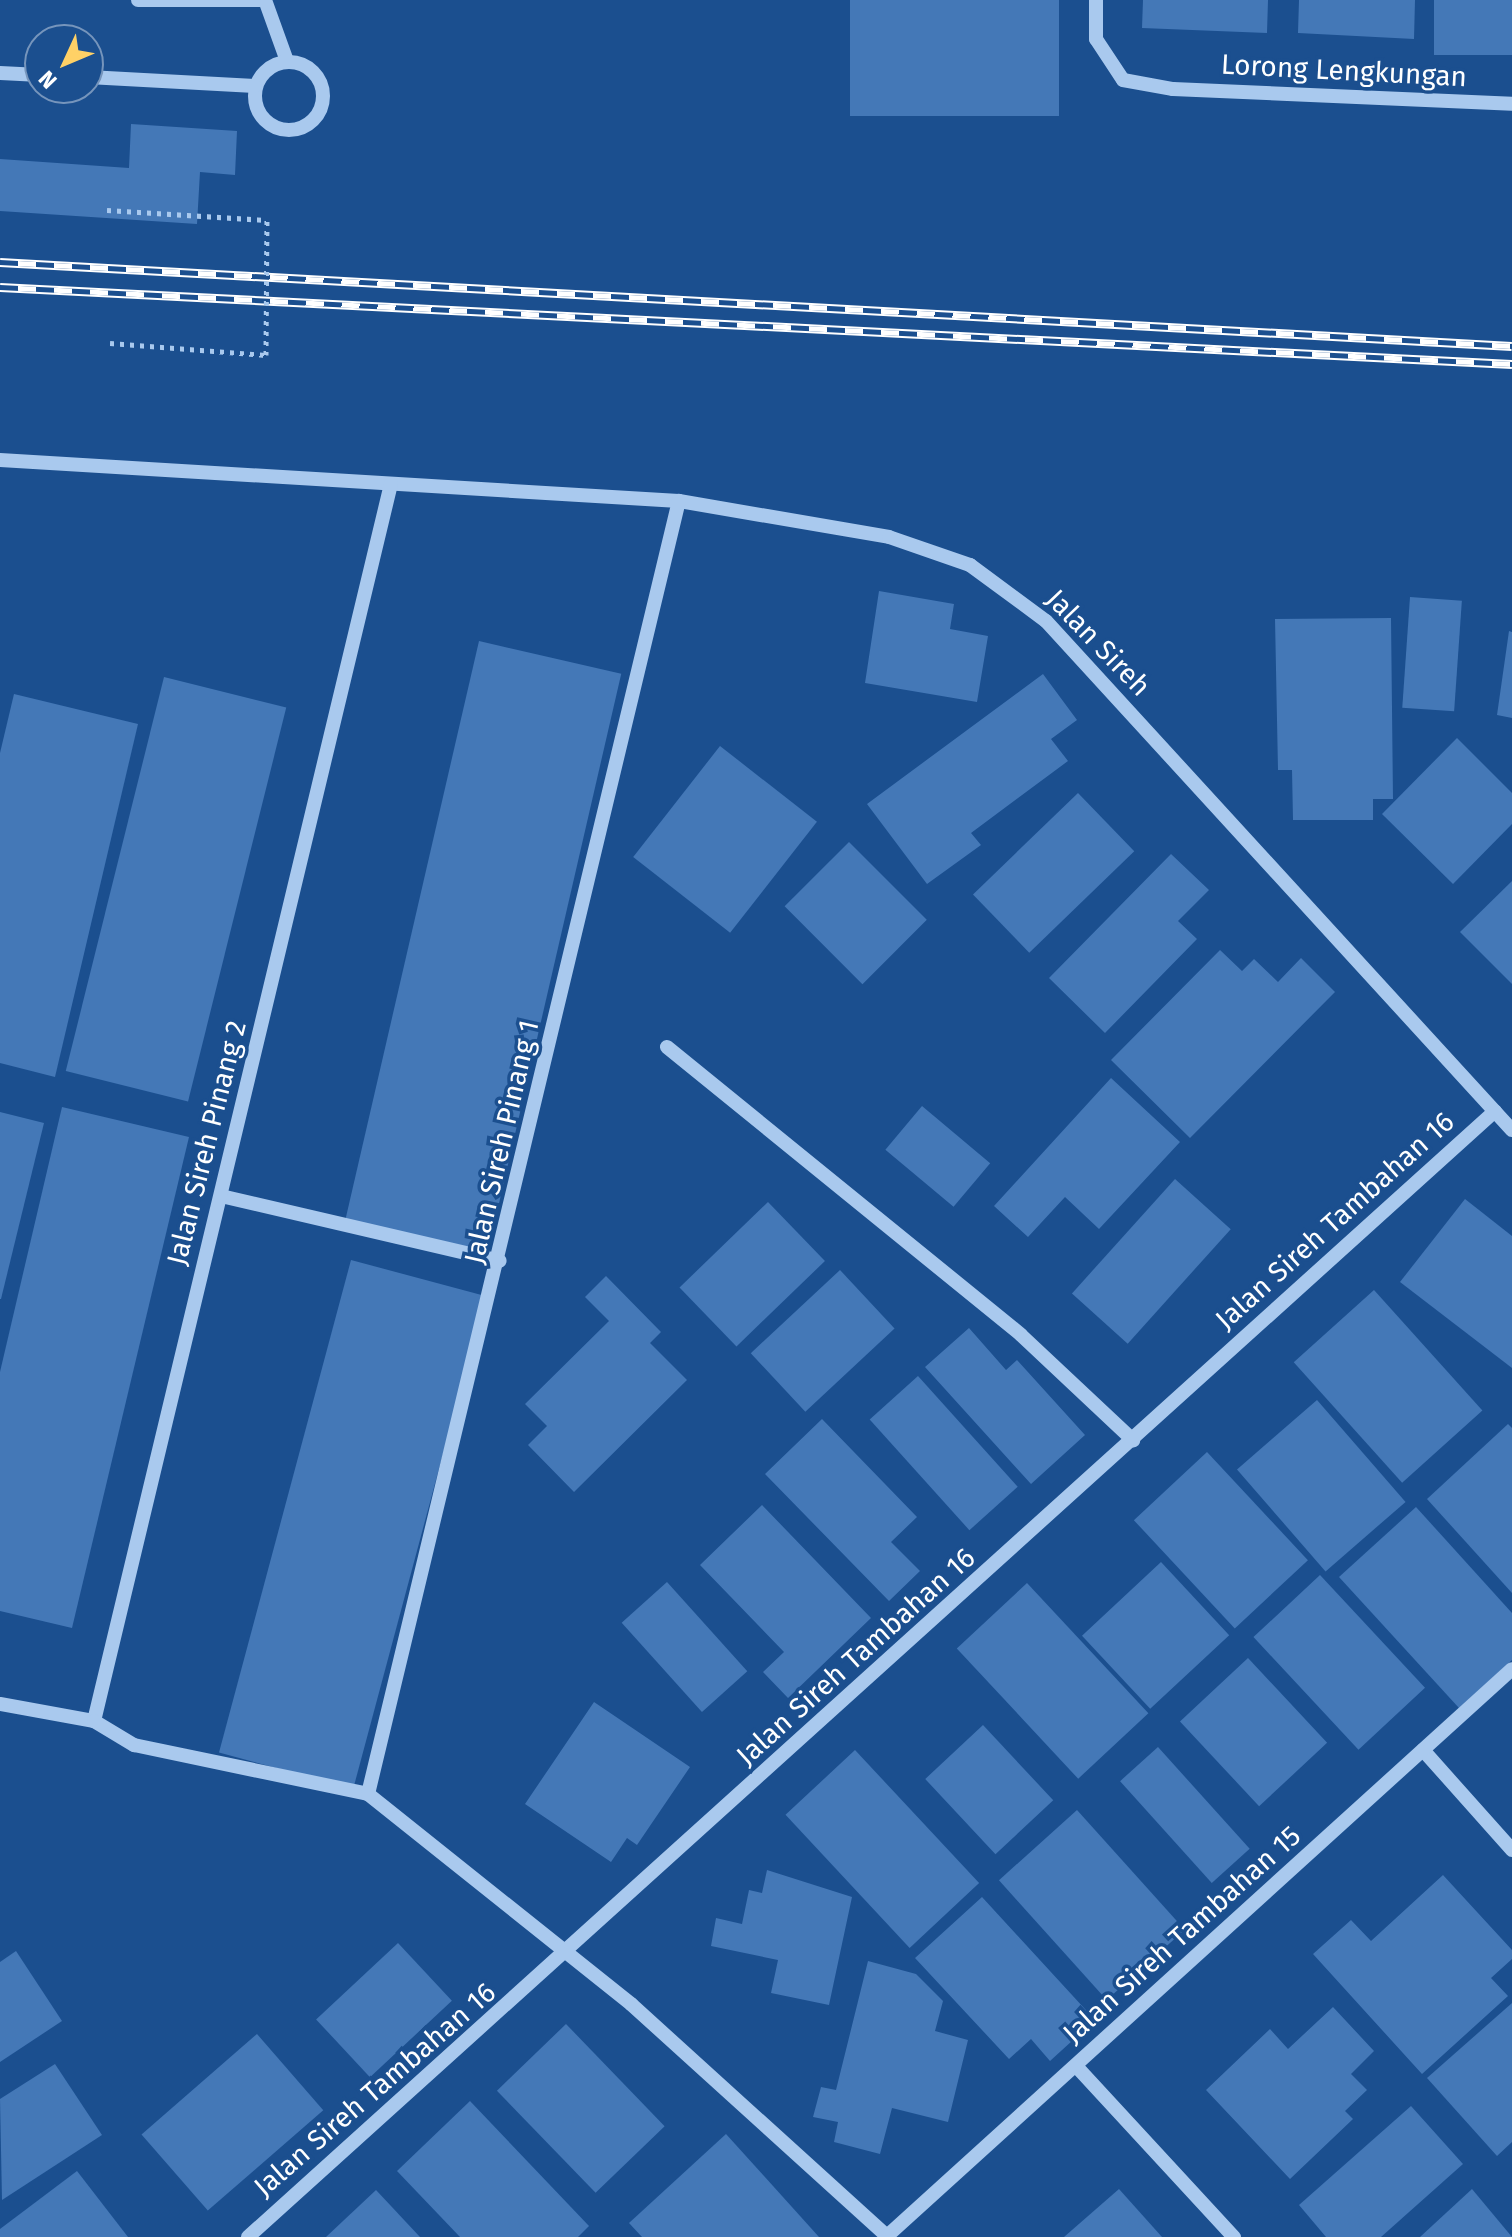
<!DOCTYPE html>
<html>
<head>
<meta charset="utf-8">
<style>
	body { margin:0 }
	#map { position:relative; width:1512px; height:2237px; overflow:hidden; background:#1b4f8f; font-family:"Fira Sans",sans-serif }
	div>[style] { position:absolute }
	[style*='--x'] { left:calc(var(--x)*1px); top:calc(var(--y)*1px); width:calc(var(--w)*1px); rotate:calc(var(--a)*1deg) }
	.building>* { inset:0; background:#4478b7; transform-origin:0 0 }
	.path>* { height:5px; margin-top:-2.5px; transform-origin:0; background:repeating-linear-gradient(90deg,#a9c9ee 0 4px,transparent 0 10px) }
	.minor>* { height:14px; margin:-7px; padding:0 7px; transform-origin:7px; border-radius:7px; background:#a9c9ee }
	.minor>.ring { margin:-7px; padding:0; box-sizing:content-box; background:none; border:14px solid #a9c9ee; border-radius:50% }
	.rail>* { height:9px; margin-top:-4.5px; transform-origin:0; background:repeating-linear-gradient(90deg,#1b4f8f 0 18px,#fff 0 36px); box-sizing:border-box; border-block:2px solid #fff }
	.path-bridge>* { height:5px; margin-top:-2.5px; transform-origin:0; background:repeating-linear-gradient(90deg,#a9c9ee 0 4px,transparent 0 10px) }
	span { translate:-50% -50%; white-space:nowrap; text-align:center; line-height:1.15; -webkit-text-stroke:7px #1b4f8f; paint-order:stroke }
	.street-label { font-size:28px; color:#fff }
	.north { position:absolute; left:24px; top:24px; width:80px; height:80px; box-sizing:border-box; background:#1b4f8f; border:2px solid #7695bc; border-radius:50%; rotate:226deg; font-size:22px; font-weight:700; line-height:32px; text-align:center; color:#fff }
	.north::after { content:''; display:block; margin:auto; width:28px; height:36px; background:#ffd166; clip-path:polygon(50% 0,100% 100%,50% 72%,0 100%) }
</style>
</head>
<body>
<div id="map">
	<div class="building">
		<div style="left:850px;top:0;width:209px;height:116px"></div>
		<div style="clip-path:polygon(1143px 0,1268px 0,1267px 33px,1142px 28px)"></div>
		<div style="clip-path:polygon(1299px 0,1415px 0,1414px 39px,1298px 33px)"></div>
		<div style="left:1434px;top:0;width:78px;height:55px"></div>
		<div style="clip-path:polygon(131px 124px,237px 131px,235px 175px,200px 172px,197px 224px,0 211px,0 159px,129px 168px)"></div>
		<div style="clip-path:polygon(879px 591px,954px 604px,950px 629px,988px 636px,977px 702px,865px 683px)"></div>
		<div style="left:1410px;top:597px;width:52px;height:111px;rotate:4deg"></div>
		<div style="clip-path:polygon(1391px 618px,1393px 799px,1373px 799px,1373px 820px,1293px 820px,1292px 770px,1278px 770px,1275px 619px)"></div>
		<div style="clip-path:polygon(1509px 631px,1512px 632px,1512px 718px,1497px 715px)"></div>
		<div style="left:479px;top:641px;width:146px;height:594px;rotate:13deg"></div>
		<div style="clip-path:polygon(1043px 674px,1077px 720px,1051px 739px,1068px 761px,971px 833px,981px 845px,927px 884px,867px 804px)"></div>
		<div style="left:164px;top:677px;width:126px;height:406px;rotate:14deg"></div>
		<div style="clip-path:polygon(14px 694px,138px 724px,55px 1077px,0 1063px,0 753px)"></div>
		<div style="clip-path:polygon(1457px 738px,1512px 793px,1512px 824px,1453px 884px,1382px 814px)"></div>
		<div style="left:720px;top:746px;width:123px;height:141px;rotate:38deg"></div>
		<div style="left:1078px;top:793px;width:81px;height:146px;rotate:46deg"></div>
		<div style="left:849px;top:842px;width:110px;height:91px;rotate:45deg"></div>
		<div style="clip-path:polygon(1171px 854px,1209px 890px,1178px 921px,1197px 939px,1105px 1033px,1049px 978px)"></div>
		<div style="clip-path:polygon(1512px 881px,1512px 984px,1460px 932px)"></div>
		<div style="clip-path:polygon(1220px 950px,1242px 971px,1254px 959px,1278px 982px,1301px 958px,1335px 992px,1190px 1138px,1111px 1060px)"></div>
		<div style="clip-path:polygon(1111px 1078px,1180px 1142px,1099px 1229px,1065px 1197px,1028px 1237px,994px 1206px)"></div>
		<div style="left:922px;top:1106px;width:89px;height:57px;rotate:40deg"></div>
		<div style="clip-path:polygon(62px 1107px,189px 1137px,72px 1628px,0 1611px,0 1372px)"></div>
		<div style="clip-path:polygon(0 1112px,44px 1123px,1px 1299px,0 1299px)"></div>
		<div style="left:1175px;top:1179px;width:75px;height:154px;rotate:42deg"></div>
		<div style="clip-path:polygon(1465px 1199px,1512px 1236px,1512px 1368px,1400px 1282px)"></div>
		<div style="left:768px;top:1202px;width:82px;height:123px;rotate:46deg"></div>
		<div style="left:351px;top:1260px;width:139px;height:510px;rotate:15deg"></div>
		<div style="left:840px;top:1270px;width:80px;height:122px;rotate:47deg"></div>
		<div style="clip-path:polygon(606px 1276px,661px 1332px,650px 1343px,687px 1380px,574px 1492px,528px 1445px,547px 1426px,525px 1404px,609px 1321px,585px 1297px)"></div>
		<div style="left:1374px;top:1290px;width:162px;height:108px;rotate:48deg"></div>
		<div style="clip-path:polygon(969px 1328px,1006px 1370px,1017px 1360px,1085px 1435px,1031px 1484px,925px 1367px)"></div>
		<div style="left:918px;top:1376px;width:149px;height:65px;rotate:48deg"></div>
		<div style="left:1317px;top:1400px;width:135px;height:106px;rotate:49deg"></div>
		<div style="clip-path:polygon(822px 1419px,917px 1517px,891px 1542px,920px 1571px,889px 1601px,765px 1474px)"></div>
		<div style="clip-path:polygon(1508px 1424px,1512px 1428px,1512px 1593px,1427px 1499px)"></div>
		<div style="left:1207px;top:1452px;width:148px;height:100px;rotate:47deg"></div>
		<div style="clip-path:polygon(762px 1505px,871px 1618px,788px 1698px,763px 1672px,784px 1652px,700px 1565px)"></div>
		<div style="clip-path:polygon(1416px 1507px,1512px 1613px,1512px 1660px,1459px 1708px,1339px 1577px)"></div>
		<div style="left:1161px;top:1562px;width:100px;height:108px;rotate:47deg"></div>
		<div style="left:1320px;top:1575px;width:154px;height:91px;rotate:47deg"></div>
		<div style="left:667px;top:1582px;width:120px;height:61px;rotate:48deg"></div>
		<div style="left:1027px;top:1583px;width:178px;height:96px;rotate:47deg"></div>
		<div style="left:1248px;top:1658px;width:116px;height:93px;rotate:47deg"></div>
		<div style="clip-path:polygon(594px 1702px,690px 1767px,637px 1845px,627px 1838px,611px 1862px,525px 1804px)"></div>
		<div style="left:983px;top:1725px;width:103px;height:79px;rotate:47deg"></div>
		<div style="left:1158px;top:1747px;width:137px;height:51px;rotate:48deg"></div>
		<div style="left:855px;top:1750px;width:182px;height:95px;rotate:47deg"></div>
		<div style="left:1077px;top:1810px;width:161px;height:105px;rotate:48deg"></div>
		<div style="clip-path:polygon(767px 1870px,852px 1897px,829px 2005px,771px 1993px,778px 1960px,711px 1946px,716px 1918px,742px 1924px,749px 1890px,762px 1893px)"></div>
		<div style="clip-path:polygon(1443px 1875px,1512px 1950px,1512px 1959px,1491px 1978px,1508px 1996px,1422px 2074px,1313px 1954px,1351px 1920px,1371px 1941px)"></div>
		<div style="clip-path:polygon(982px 1897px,1095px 2020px,1050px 2061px,1031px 2039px,1009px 2059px,915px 1958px)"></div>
		<div style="left:398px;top:1943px;width:79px;height:112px;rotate:47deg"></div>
		<div style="clip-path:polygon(16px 1951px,62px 2021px,0 2062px,0 1962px)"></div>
		<div style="clip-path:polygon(868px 1961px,916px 1974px,943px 2001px,935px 2031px,968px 2040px,948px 2122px,892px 2108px,880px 2154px,834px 2142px,838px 2122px,813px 2117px,821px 2087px,836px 2090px)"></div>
		<div style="clip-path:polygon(1512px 2003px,1512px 2142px,1497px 2156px,1427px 2078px)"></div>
		<div style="clip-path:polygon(1333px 2007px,1374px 2051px,1351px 2074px,1367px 2090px,1345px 2111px,1353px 2119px,1290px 2179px,1206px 2090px,1270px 2029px,1288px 2049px)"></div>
		<div style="left:566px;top:2024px;width:142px;height:96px;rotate:46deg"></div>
		<div style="left:257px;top:2034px;width:101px;height:153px;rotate:49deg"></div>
		<div style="clip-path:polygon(55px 2064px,102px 2135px,2px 2200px,0 2099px)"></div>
		<div style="clip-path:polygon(470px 2101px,589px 2226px,578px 2237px,460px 2237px,397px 2171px)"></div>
		<div style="clip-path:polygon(1411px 2106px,1463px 2164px,1381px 2237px,1326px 2237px,1299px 2205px)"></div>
		<div style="clip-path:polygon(726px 2134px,819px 2237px,642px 2237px,629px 2223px)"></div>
		<div style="clip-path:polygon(77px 2171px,128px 2237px,0 2237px,0 2229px)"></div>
		<div style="clip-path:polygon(1119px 2189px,1162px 2237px,1064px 2237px)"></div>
		<div style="clip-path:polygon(1472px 2189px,1512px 2237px,1420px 2237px)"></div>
		<div style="clip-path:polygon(376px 2190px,420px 2237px,326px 2237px)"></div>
	</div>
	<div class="path">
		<div style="--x:107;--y:210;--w:160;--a:3.6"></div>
		<div style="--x:110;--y:343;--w:156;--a:4.4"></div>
	</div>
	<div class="minor">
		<div style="--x:138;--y:0;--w:122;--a:0"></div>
		<div style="--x:265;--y:0;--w:65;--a:70.2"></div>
		<div style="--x:1096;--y:0;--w:39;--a:90"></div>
		<div style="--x:1096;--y:39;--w:49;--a:56.6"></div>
		<div style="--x:1123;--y:80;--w:51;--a:10.2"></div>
		<div style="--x:1173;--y:89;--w:339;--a:2.5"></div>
		<div class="ring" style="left:255px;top:62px;width:54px;height:54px"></div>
		<div style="--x:0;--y:73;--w:40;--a:2.9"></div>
		<div style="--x:88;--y:77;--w:167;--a:3.1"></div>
		<div style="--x:0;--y:460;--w:680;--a:3.46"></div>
		<div style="--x:679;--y:501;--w:213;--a:9.7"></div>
		<div style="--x:889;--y:537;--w:86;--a:19.1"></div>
		<div style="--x:970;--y:565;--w:94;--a:36.4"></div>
		<div style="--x:1046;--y:621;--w:690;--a:47.53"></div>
		<div style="--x:667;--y:1047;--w:456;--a:39.1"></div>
		<div style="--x:1021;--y:1335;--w:154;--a:43.2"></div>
		<div style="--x:221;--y:1196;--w:286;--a:13.1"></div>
		<div style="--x:0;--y:1704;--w:96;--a:10.3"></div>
		<div style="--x:94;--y:1721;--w:1272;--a:-76.5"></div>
		<div style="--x:94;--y:1721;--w:47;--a:31"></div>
		<div style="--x:134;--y:1745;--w:239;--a:11.8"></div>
		<div style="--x:368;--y:1794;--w:337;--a:38.6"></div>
		<div style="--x:631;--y:2004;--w:345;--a:42.2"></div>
		<div style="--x:1423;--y:1750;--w:134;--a:48.3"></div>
		<div style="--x:368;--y:1794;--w:1330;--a:-76.48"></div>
		<div style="--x:1076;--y:2066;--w:233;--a:47.3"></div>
		<div style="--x:248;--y:2237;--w:1680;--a:-42.08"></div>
		<div style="--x:886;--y:2237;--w:845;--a:-42.22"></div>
	</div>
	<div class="rail">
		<div style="--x:0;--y:262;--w:1514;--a:3.18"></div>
		<div style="--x:0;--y:287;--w:1514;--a:2.92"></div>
	</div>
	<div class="path-bridge">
		<div style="--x:266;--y:355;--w:135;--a:-89.6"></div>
	</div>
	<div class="street-label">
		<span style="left:1344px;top:71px;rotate:3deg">Lorong Lengkungan</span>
		<span style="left:1098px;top:643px;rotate:46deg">Jalan Sireh</span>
		<span style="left:502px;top:1142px;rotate:-77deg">Jalan Sireh Pinang 1</span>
		<span style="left:207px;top:1143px;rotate:-76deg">Jalan Sireh Pinang 2</span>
		<span style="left:1335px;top:1221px;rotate:-42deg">Jalan Sireh Tambahan 16</span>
		<span style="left:856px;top:1657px;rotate:-42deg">Jalan Sireh Tambahan 16</span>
		<span style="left:1182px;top:1935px;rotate:-42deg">Jalan Sireh Tambahan 15</span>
		<span style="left:375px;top:2090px;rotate:-41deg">Jalan Sireh Tambahan 16</span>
	</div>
	<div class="north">N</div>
</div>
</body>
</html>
